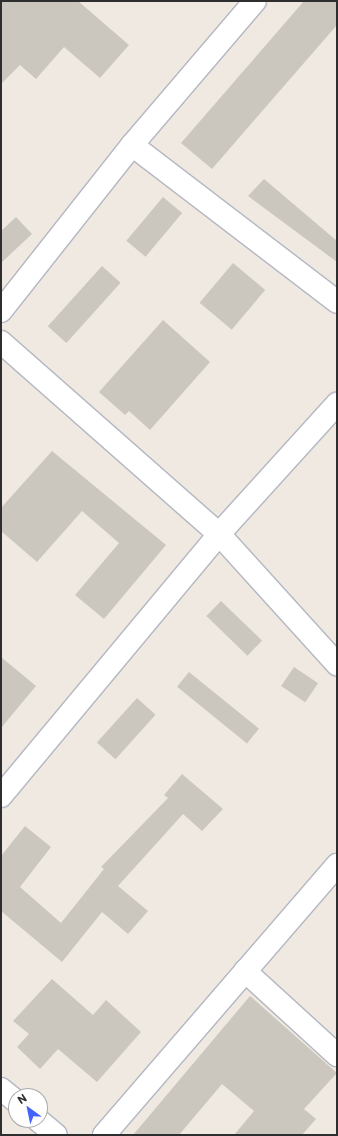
<!DOCTYPE html>
<html>
<head>
<meta charset="utf-8">
<style>
	body { margin:0 }
	#map { position:relative; width:338px; height:1136px; overflow:hidden; background:#efe9e1; font-family:Commissioner,sans-serif }
	div>[style] { position:absolute }
	[style*='--x'] { left:calc(var(--x)*1px); top:calc(var(--y)*1px); width:calc(var(--w)*1px); rotate:calc(var(--a)*1deg) }
	.building>* { inset:0; background:#cbc7bf; transform-origin:0 0 }
	.roads { filter:drop-shadow(1px 0 #b4b7c1) drop-shadow(-1px 0 #b4b7c1) drop-shadow(0 1px #b4b7c1) drop-shadow(0 -1px #b4b7c1) }
	.minor>* { height:22px; margin:-11px; padding:0 11px; transform-origin:11px; border-radius:11px; background:#fff }
	span { translate:-50% -50%; white-space:nowrap; text-align:center; line-height:1.15; -webkit-text-stroke:4px #fff; paint-order:stroke }
	.frame { position:absolute; inset:0; border:2px solid #2e2e2e; pointer-events:none }
	.north { position:absolute; left:8px; top:1088px; width:40px; height:40px; box-sizing:border-box; background:#fff; border:1px solid #ababab; border-radius:50%; rotate:327deg; font-size:11px; font-weight:700; line-height:16px; text-align:center; color:#2e2e2e }
	.north::after { content:''; display:block; margin:auto; width:14px; height:18px; background:#4264fb; clip-path:polygon(50% 0,100% 100%,50% 72%,0 100%) }
</style>
</head>
<body>
<div id="map">
	<div class="building">
		<div style="clip-path:polygon(1px 1px,78px 1px,129px 45px,100px 78px,64px 47px,36px 79px,20px 65px,1px 84px)"></div>
		<div style="clip-path:polygon(304px 1px,337px 1px,337px 25px,212px 169px,181px 143px)"></div>
		<div style="clip-path:polygon(264px 179px,337px 241px,337px 262px,248px 196px)"></div>
		<div style="left:163px;top:197px;width:25px;height:57px;rotate:40deg"></div>
		<div style="clip-path:polygon(16px 217px,32px 234px,1px 263px,1px 231px)"></div>
		<div style="left:233px;top:263px;width:42px;height:52px;rotate:40deg"></div>
		<div style="left:102px;top:266px;width:25px;height:81px;rotate:42deg"></div>
		<div style="clip-path:polygon(163px 320px,210px 362px,150px 430px,129px 411px,125px 415px,99px 392px)"></div>
		<div style="clip-path:polygon(52px 451px,166px 545px,104px 619px,75px 595px,119px 543px,82px 511px,37px 562px,1px 531px,1px 508px)"></div>
		<div style="left:221px;top:601px;width:57px;height:21px;rotate:44deg"></div>
		<div style="clip-path:polygon(1px 657px,36px 686px,1px 728px)"></div>
		<div style="left:294px;top:667px;width:29px;height:23px;rotate:34deg"></div>
		<div style="left:189px;top:672px;width:90px;height:19px;rotate:39deg"></div>
		<div style="left:137px;top:698px;width:25px;height:60px;rotate:42deg"></div>
		<div style="clip-path:polygon(182px 774px,223px 809px,202px 831px,183px 814px,118px 886px,148px 911px,128px 934px,102px 912px,62px 962px,1px 911px,1px 856px,25px 826px,51px 847px,20px 887px,61px 923px,104px 869px,101px 867px,168px 798px,164px 795px)"></div>
		<div style="clip-path:polygon(52px 979px,93px 1015px,106px 1000px,141px 1032px,97px 1082px,58px 1049px,40px 1069px,17px 1047px,29px 1034px,13px 1021px)"></div>
		<div style="clip-path:polygon(250px 996px,337px 1073px,304px 1109px,316px 1119px,302px 1135px,234px 1135px,254px 1111px,222px 1084px,179px 1135px,133px 1135px)"></div>
	</div>
	<div class="roads">
		<div class="minor">
			<div style="--x:132;--y:145;--w:258;--a:37.4"></div>
			<div style="--x:1;--y:311;--w:211;--a:-51.7"></div>
			<div style="--x:132;--y:145;--w:189;--a:-49.5"></div>
			<div style="--x:1;--y:342;--w:290;--a:41.4"></div>
			<div style="--x:219;--y:534;--w:176;--a:47.8"></div>
			<div style="--x:1;--y:796;--w:341;--a:-50.2"></div>
			<div style="--x:219;--y:534;--w:176;--a:-47.8"></div>
			<div style="--x:245;--y:971;--w:125;--a:42.4"></div>
			<div style="--x:1;--y:1089;--w:19;--a:39"></div>
			<div style="--x:38;--y:1120;--w:23;--a:40"></div>
			<div style="--x:104;--y:1135;--w:357;--a:-49.2"></div>
		</div>
	</div>
	<div class="frame"></div>
	<div class="north">N</div>
</div>
</body>
</html>
